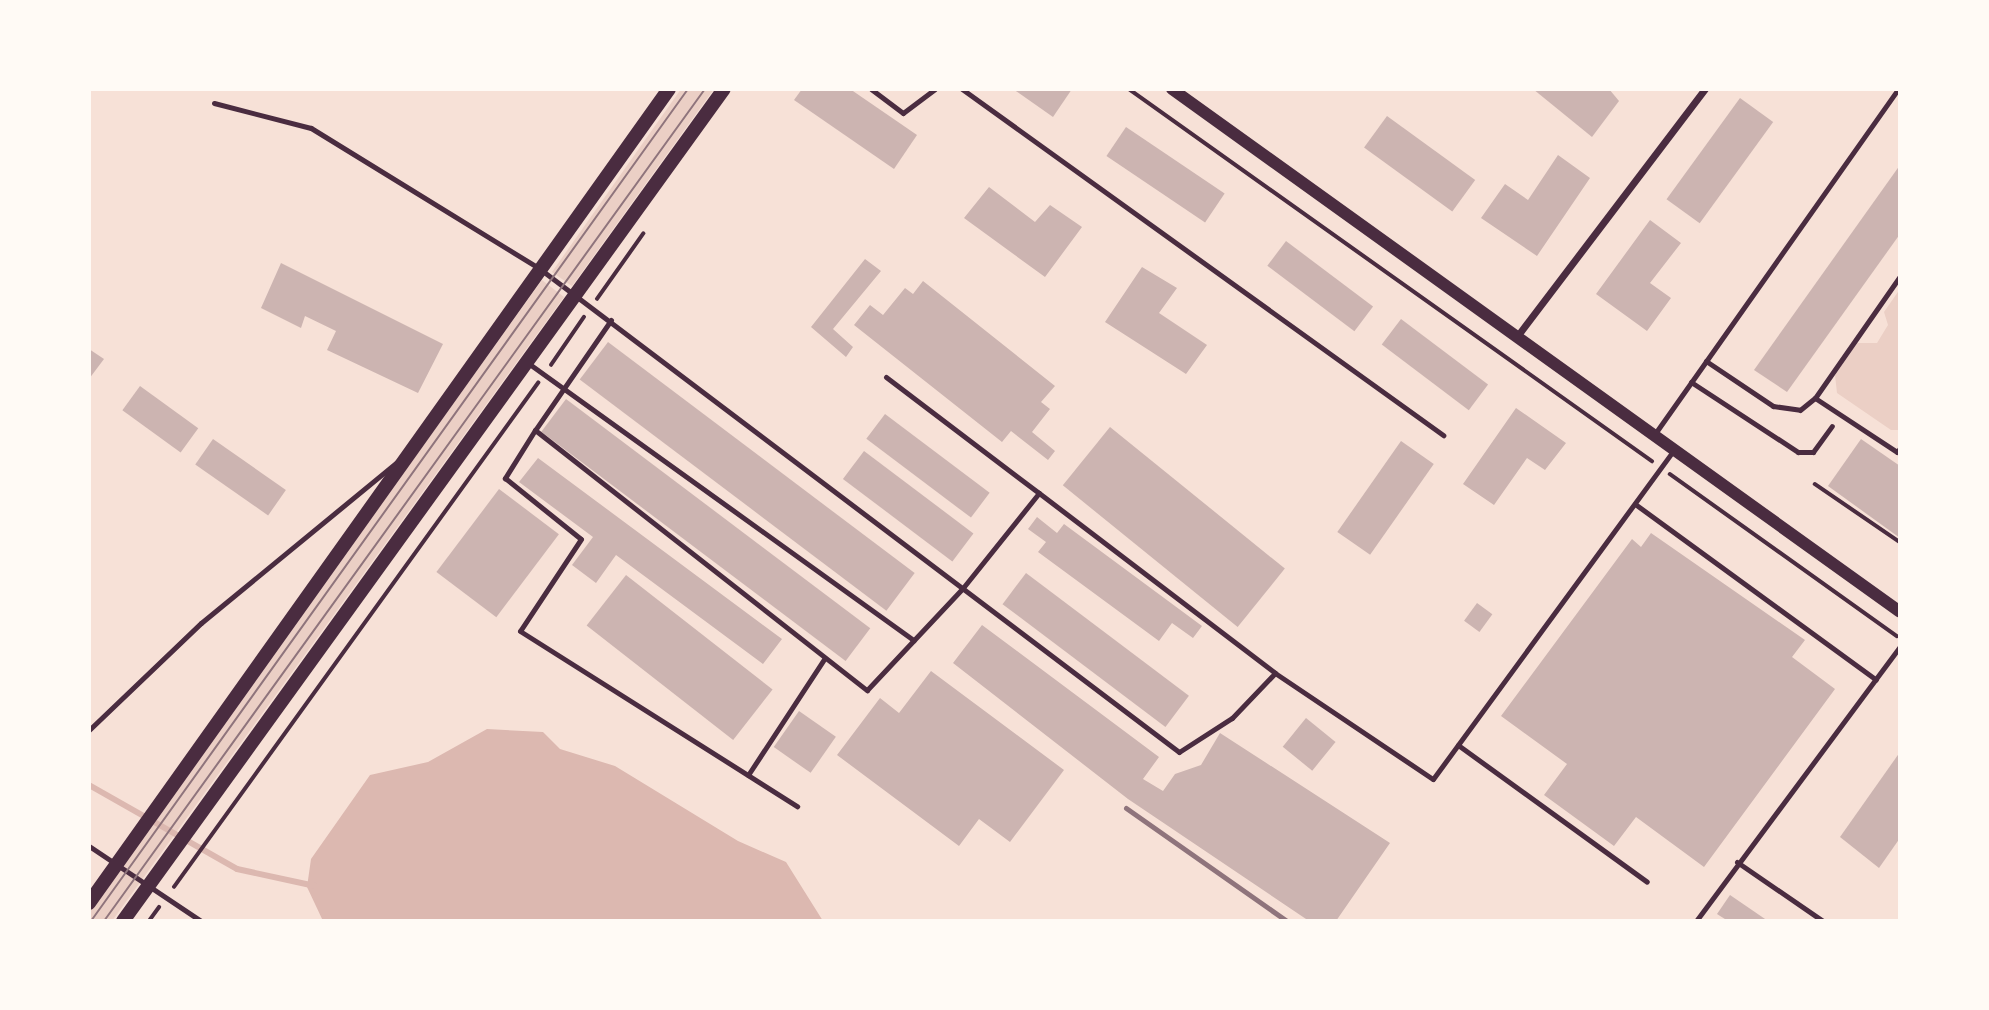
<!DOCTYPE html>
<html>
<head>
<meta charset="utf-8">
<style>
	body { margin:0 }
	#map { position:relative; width:1989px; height:1010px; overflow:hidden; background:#f7e1d7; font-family:"Sofia Sans Condensed",sans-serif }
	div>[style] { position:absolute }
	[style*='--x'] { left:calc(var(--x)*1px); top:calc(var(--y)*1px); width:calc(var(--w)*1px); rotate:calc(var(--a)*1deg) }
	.green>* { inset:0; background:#ebcfc5 }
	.water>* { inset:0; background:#dcb8b0 }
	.stream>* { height:6px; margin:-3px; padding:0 3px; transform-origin:3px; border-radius:3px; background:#dcb8b0 }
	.building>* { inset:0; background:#ccb4b1; transform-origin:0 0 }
	.path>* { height:3.5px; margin:-1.75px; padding:0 1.75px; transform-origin:1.75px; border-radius:1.75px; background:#4a2c40 }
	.service>* { height:5px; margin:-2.5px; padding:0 2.5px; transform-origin:2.5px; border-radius:2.5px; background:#4a2c40 }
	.minor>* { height:7px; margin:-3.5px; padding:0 3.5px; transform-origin:3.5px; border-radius:3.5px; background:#4a2c40 }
	.tertiary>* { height:12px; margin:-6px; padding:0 6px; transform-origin:6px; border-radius:6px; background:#4a2c40 }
	.secondary>* { height:14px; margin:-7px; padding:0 7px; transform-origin:7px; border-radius:7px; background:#4a2c40 }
	.tram>* { height:2px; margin:-1px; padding:0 1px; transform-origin:1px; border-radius:1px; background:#8f747c }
	.rail>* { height:5px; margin:-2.5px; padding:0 2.5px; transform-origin:2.5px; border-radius:2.5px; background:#8f747c }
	span { translate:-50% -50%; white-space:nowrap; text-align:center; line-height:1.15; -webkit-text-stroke:7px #fffaf5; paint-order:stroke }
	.frame { position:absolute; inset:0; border:91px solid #fffaf5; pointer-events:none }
</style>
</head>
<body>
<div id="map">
	<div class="green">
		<div style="clip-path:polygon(681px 89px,714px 89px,572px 286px,552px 272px)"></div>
		<div style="clip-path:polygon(542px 280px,564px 297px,112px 921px,89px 921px,89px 911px)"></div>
		<div style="clip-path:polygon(1900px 289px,1900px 430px,1891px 430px,1837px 393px,1835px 375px,1857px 343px,1877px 343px,1888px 325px,1884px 312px)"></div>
	</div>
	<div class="water">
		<div style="clip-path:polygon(487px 729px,543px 732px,560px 749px,615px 766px,738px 841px,786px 862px,823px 921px,323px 921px,307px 887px,311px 859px,370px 775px,428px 762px)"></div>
	</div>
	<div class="stream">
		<div style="--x:89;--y:785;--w:170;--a:29.6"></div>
		<div style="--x:237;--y:869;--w:80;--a:12.3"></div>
	</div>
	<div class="building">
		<div style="clip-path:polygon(802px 89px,850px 89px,917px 135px,894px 169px,794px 100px)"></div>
		<div style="clip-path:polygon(1013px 89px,1072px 89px,1053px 117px)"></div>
		<div style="clip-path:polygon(1533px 89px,1609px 89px,1619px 101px,1592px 137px)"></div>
		<div style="left:1740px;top:98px;width:41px;height:125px;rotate:36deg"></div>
		<div style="left:1387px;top:116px;width:109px;height:39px;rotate:36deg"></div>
		<div style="left:1126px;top:127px;width:119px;height:35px;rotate:34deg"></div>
		<div style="clip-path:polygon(1558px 155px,1590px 178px,1537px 256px,1481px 218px,1505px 184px,1528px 200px)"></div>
		<div style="clip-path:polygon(1900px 165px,1900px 234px,1787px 392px,1754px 370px)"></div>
		<div style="clip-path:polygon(989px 187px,1035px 222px,1050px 205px,1082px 227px,1045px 277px,964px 218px)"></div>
		<div style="clip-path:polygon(1650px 220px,1681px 243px,1650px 283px,1671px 298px,1647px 331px,1596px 294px)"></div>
		<div style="left:1286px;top:241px;width:109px;height:31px;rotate:37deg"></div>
		<div style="clip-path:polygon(865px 259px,881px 271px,833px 329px,853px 347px,846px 357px,811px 327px)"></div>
		<div style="clip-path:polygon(281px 263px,443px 344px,418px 393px,327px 350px,336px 331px,305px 316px,301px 328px,261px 308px)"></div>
		<div style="clip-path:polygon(1142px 267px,1177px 288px,1159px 313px,1207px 345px,1186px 374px,1105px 322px)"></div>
		<div style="clip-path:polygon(923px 281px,1055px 386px,1041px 402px,1050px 409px,1032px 432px,1055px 451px,1048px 460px,1011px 431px,1002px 442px,854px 325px,870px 305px,883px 315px,905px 288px,913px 294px)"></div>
		<div style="left:1401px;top:319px;width:109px;height:32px;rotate:37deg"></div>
		<div style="left:608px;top:342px;width:384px;height:47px;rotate:37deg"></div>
		<div style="clip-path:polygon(89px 349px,104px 359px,89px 379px)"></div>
		<div style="left:140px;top:386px;width:72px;height:30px;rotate:36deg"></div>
		<div style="left:566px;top:399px;width:381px;height:41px;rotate:37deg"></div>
		<div style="clip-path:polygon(1516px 408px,1566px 443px,1545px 470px,1527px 458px,1494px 505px,1463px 484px)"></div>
		<div style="left:885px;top:414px;width:131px;height:31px;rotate:37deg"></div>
		<div style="left:1110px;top:427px;width:225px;height:75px;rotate:39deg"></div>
		<div style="left:213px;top:439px;width:89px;height:31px;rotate:35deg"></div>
		<div style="clip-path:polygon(1861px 439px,1900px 466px,1900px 538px,1828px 486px)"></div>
		<div style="left:1401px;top:441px;width:40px;height:111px;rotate:35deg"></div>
		<div style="left:864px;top:451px;width:137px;height:35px;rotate:37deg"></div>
		<div style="clip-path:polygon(538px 458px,782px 639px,763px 664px,616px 555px,596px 583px,572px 565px,593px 537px,519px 482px)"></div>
		<div style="left:499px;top:489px;width:75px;height:104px;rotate:37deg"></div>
		<div style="clip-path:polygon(1037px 517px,1057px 533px,1064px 524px,1202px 626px,1193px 638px,1172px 623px,1159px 641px,1038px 552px,1046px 542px,1028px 529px)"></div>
		<div style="clip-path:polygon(1651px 533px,1805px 640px,1792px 657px,1835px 689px,1704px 867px,1636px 817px,1614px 846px,1544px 795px,1567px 764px,1501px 716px,1632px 539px,1641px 547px)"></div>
		<div style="left:1026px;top:573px;width:204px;height:39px;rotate:37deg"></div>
		<div style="left:626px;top:575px;width:186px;height:64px;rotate:38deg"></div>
		<div style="left:1477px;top:603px;width:19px;height:22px;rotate:36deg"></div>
		<div style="clip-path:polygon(982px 625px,1159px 757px,1143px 779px,1163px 791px,1175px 774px,1201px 765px,1220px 733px,1390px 843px,1336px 921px,1309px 921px,1128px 799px,953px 663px)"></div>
		<div style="clip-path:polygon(931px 671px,1064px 770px,1010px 842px,979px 819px,959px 846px,837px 755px,880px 698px,899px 713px)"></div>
		<div style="left:799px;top:711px;width:45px;height:44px;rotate:35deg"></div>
		<div style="left:1306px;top:718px;width:38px;height:37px;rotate:39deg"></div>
		<div style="clip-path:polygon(1900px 752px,1900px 838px,1879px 868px,1840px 837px)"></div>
		<div style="clip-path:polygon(1730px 895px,1768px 921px,1728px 921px,1717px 914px)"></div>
	</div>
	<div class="path">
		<div style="--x:1129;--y:89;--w:642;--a:35.42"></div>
		<div style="--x:597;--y:299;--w:80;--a:-54.7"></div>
		<div style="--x:551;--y:365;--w:58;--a:-55.5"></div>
		<div style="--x:1670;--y:474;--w:279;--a:35.5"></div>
		<div style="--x:1815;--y:484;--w:103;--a:34.3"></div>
		<div style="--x:174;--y:887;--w:622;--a:-54.16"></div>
		<div style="--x:149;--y:921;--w:17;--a:-54"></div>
	</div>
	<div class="service">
		<div style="--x:871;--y:89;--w:40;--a:37"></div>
		<div style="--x:903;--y:113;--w:40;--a:-37"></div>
		<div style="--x:962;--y:89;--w:593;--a:35.73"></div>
		<div style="--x:214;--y:103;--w:100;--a:14.5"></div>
		<div style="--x:311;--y:128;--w:269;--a:31.6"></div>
		<div style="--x:540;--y:269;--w:801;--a:37.08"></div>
		<div style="--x:1179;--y:752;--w:63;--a:-32.7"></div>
		<div style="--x:1232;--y:718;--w:62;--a:-46.3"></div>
		<div style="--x:611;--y:320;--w:134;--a:124.6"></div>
		<div style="--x:535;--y:430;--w:422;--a:38.1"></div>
		<div style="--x:867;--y:690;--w:139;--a:-46.8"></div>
		<div style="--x:962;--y:589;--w:123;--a:-51.3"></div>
		<div style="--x:1039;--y:493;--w:297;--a:37.3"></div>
		<div style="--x:1275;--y:673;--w:190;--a:33.9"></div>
		<div style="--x:1433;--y:779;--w:406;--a:-53.8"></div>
		<div style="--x:1706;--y:361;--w:81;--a:33.9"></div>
		<div style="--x:1773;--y:406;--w:27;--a:8"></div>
		<div style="--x:1800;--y:410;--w:19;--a:-39"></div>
		<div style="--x:1815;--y:398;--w:149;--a:-55.1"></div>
		<div style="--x:528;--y:363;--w:475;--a:35.7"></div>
		<div style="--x:886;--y:377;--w:192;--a:37.2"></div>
		<div style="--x:1691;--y:382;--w:128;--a:33.2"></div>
		<div style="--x:1798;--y:452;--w:15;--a:0"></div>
		<div style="--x:1813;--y:452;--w:32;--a:-54"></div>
		<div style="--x:1815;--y:398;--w:98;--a:33.4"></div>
		<div style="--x:1897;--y:452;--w:5;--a:-53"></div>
		<div style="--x:535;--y:430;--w:57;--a:122"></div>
		<div style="--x:505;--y:478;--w:97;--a:38.8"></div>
		<div style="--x:581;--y:539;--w:110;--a:123.5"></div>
		<div style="--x:520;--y:631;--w:328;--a:32.3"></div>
		<div style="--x:1654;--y:435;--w:423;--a:-54.8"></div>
		<div style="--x:1635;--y:504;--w:298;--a:36.1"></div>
		<div style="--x:89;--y:730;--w:155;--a:-43.7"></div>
		<div style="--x:201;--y:623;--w:255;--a:-39.4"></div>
		<div style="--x:1458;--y:745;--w:233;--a:35.9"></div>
		<div style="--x:748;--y:775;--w:140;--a:-56.7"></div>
		<div style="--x:89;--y:846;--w:135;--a:33.8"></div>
		<div style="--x:1737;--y:862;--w:104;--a:34.5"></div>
		<div style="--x:1696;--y:921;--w:342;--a:-53.4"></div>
	</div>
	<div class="minor">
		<div style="--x:1518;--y:335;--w:309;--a:-52.8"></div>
	</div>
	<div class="tertiary">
		<div style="--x:1172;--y:89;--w:896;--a:35.69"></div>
	</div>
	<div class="secondary">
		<div style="--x:89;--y:903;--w:999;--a:-54.53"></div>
		<div style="--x:123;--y:921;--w:1026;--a:-54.16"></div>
	</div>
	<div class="tram">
		<div style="--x:91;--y:921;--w:1024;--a:-54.34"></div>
		<div style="--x:104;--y:921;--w:1026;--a:-54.16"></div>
	</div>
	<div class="rail">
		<div style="--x:1126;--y:808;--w:197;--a:35.1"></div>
	</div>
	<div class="frame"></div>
</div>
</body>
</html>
